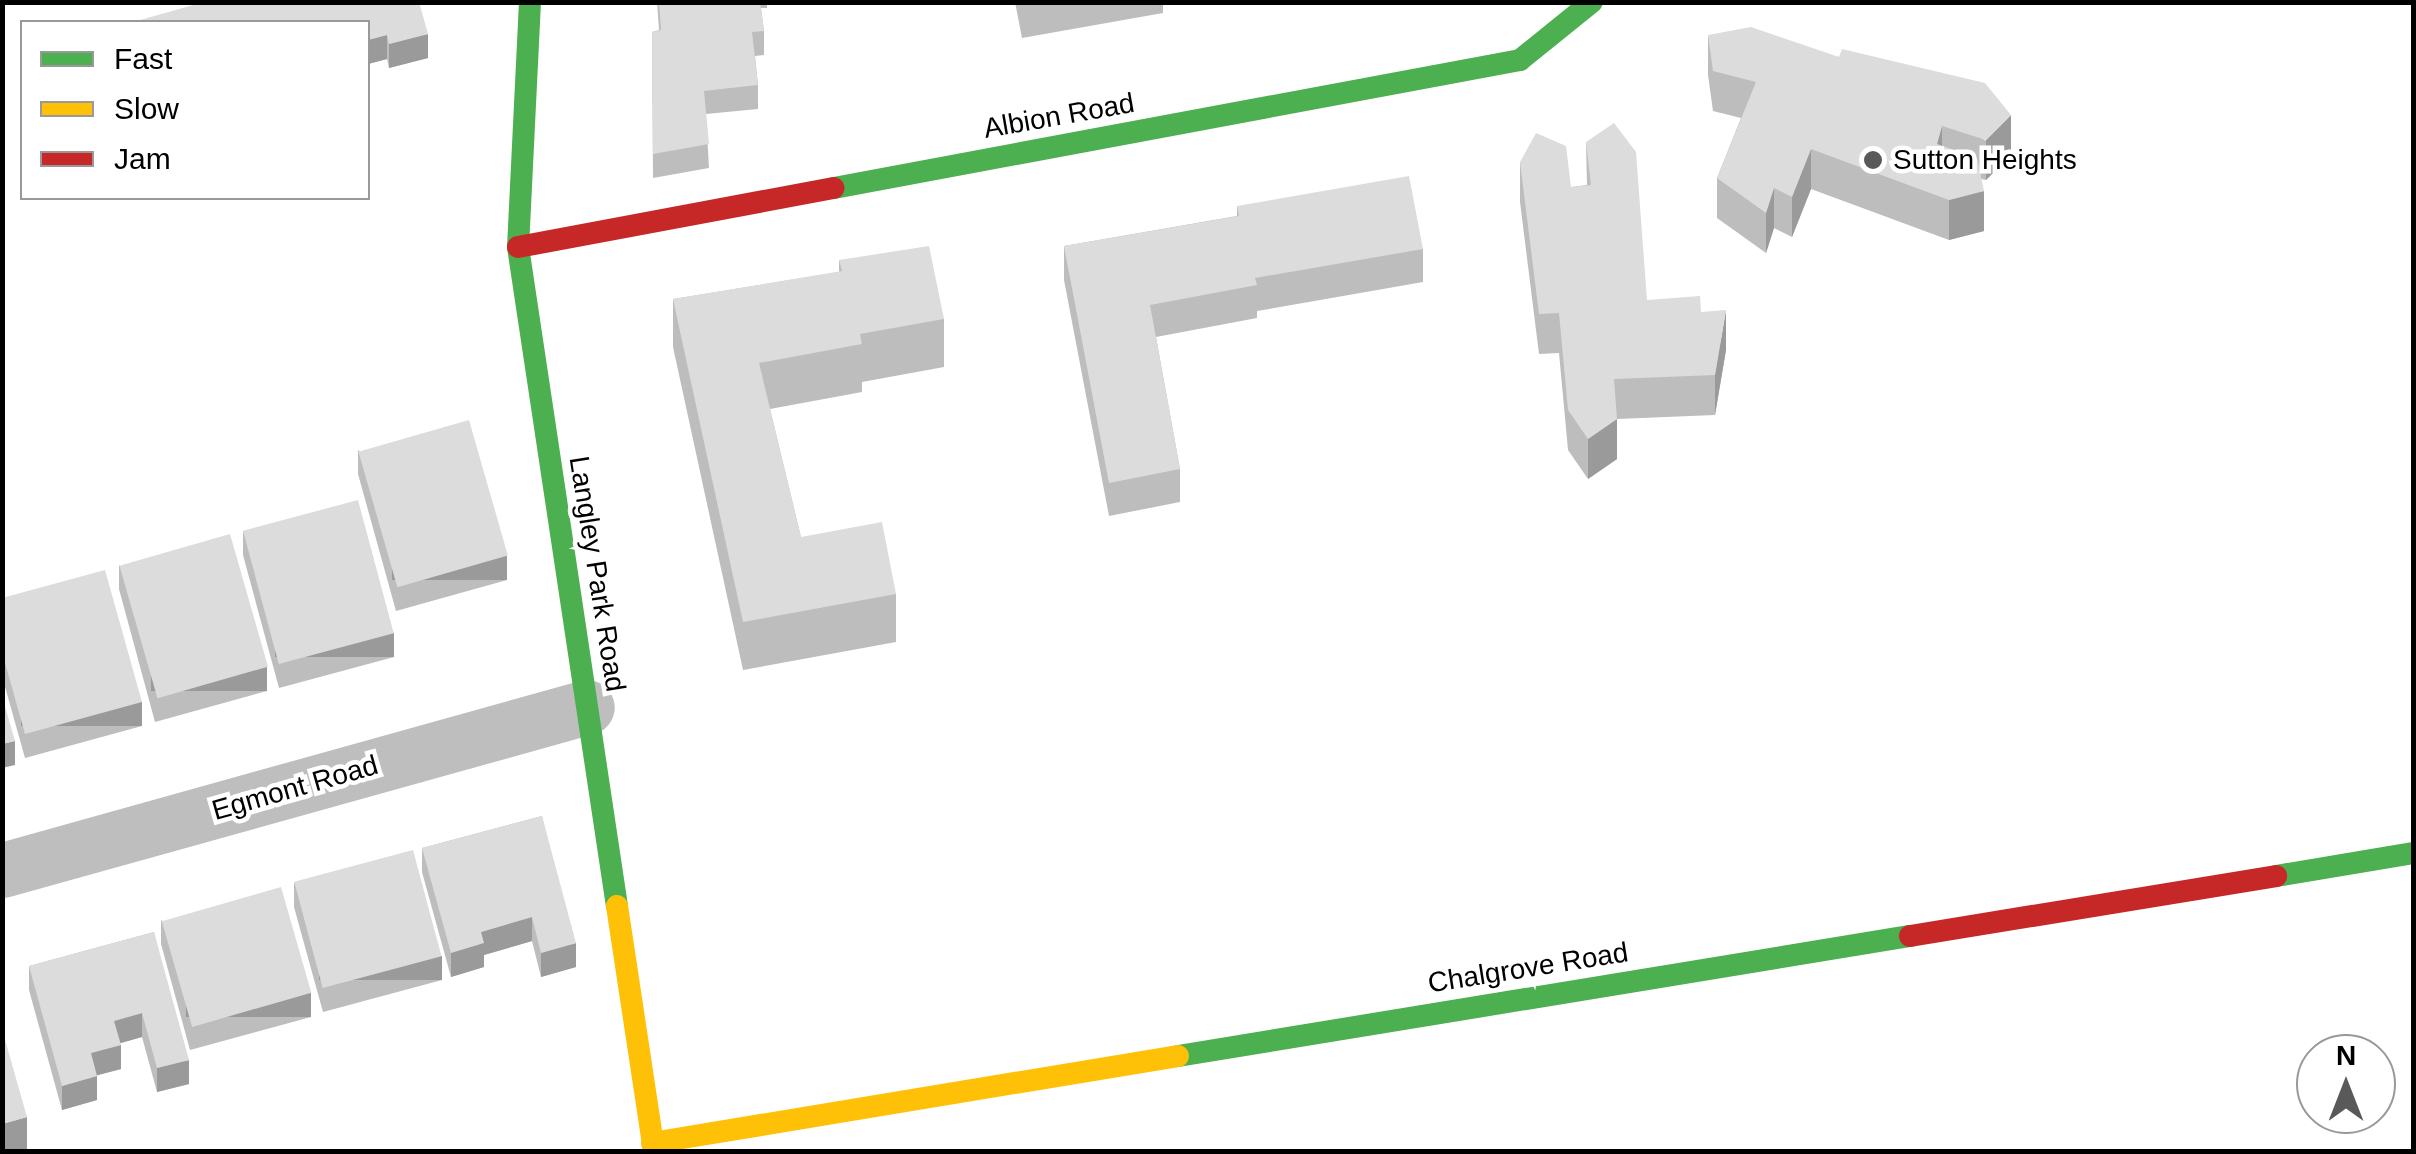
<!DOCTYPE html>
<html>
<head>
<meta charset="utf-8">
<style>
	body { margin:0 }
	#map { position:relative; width:2416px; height:1154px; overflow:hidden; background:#fff; font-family:Arial,sans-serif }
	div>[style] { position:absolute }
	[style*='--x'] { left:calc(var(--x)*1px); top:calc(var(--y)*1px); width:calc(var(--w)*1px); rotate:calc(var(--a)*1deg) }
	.street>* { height:55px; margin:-27.5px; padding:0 27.5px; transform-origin:27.5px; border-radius:27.5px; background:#bebebe }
	.fast>* { height:22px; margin:-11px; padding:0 11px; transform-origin:11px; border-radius:11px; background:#4caf50 }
	.slow>* { height:22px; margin:-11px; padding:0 11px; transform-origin:11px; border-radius:11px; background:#ffc107 }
	.jam>* { height:22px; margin:-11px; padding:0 11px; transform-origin:11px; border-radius:11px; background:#c62828 }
	.wall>* { inset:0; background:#bdbdbd }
	.shaded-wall>* { inset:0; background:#9a9a9a; transform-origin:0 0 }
	.building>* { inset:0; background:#dcdcdc; transform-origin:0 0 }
	.dots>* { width:28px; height:28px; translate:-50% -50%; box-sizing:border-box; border:5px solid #fff; border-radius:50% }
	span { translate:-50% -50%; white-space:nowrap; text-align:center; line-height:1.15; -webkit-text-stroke:9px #fff; paint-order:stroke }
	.street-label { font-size:28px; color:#000 }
	.poi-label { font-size:28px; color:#000 }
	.left { translate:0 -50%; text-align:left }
	.frame { position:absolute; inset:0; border:5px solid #000; pointer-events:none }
	.legend { position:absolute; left:20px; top:20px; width:350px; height:180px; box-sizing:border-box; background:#fff; border:2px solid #999; margin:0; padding:12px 18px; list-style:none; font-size:30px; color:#000 }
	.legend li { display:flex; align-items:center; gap:20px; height:50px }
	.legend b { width:50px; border:2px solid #999 }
	.north { position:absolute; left:2296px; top:1034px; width:100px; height:100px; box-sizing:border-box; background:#fff; border:2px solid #999; border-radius:50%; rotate:0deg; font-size:28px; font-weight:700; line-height:40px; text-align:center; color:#000 }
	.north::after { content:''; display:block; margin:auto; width:35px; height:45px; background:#595959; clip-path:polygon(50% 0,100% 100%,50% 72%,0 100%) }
</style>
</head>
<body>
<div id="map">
	<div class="street">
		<div style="--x:2;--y:870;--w:607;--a:-15.57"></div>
	</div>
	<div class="fast">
		<div style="--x:530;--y:2;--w:245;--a:92.8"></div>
		<div style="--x:518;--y:247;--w:666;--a:81.46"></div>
		<div style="--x:834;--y:188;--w:698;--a:-10.57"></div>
		<div style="--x:1520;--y:60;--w:92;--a:-38.9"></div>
		<div style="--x:2276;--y:876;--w:140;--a:-9.5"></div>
		<div style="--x:1178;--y:1056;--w:742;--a:-9.31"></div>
	</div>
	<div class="slow">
		<div style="--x:617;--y:906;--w:249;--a:81.4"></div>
		<div style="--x:652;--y:1143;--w:533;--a:-9.39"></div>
	</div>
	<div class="jam">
		<div style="--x:518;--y:247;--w:321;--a:-10.6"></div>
		<div style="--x:1910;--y:936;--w:371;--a:-9.3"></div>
	</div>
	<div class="wall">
		<div style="clip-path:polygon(419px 2px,428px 58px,389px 68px,387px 59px,368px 64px,368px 22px)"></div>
		<div style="clip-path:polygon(657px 2px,767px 2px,767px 8px,761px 8px,764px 31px,764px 55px,755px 56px,758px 85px,758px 109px,706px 114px,709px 168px,653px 178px,652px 32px,659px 30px)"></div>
		<div style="clip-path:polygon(1015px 2px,1163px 2px,1163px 13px,1022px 38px)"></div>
		<div style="clip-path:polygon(1708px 35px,1839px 57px,2011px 155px,1986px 180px,1981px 179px,1984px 231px,1949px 240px,1811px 189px,1792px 237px,1774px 228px,1766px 253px,1717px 218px,1717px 178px,1741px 118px,1713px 111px,1708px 75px)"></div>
		<div style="clip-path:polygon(1586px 142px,1647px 300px,1701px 312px,1726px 350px,1715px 415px,1617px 419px,1617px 459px,1588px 479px,1568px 450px,1559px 353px,1539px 354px,1520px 202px,1520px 162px,1571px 187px,1587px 185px)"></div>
		<div style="clip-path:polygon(1237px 206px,1423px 249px,1423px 282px,1257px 311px,1257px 318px,1156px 337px,1180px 469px,1180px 502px,1109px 516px,1064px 280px,1064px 246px,1237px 216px)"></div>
		<div style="clip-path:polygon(839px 260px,944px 319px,944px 367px,862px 382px,862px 392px,770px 409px,801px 537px,896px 594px,896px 642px,743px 670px,673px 347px,673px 299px,839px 272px)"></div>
		<div style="clip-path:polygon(358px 450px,507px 580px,396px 611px,358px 474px)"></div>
		<div style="clip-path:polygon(243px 531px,394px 657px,279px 688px,243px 555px)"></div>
		<div style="clip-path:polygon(119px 565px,267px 691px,155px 722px,119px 589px)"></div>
		<div style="clip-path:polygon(2px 598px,142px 726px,25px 758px,2px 676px)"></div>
		<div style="clip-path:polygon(542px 816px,576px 967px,541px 977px,532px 941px,484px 955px,484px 967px,451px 977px,422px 872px,422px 848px)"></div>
		<div style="clip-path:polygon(294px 883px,442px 980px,323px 1012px,294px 907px)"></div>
		<div style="clip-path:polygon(161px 920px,311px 1017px,190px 1050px,161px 944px)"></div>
		<div style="clip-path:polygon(154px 932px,189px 1084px,157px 1092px,142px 1037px,120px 1043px,121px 1069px,97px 1075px,97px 1100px,62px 1110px,29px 990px,29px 966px)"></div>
	</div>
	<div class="shaded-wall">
		<div style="clip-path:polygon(428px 34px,428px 58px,389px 68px,389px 44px)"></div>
		<div style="clip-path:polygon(387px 35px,387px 59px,368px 64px,368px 40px)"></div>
		<div style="clip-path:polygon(2011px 115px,2011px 155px,1986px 180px,1986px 140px)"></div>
		<div style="clip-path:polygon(1942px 126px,1942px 166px,1937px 144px)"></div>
		<div style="clip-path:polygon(1811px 149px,1811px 189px,1792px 237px,1792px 197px)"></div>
		<div style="clip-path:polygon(1774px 188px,1774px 228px,1766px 253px,1766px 213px)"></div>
		<div style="clip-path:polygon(1984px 191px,1984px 231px,1949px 240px,1949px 200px)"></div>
		<div style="clip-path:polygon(1726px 310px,1726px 350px,1715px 415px,1715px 375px)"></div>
		<div style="clip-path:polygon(1617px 419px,1617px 459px,1588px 479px,1588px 439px)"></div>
		<div style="left:507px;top:556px;width:24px;height:115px;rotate:90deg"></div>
		<div style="left:394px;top:633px;width:24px;height:119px;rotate:90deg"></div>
		<div style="left:267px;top:667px;width:24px;height:116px;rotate:90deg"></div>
		<div style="left:142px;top:702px;width:24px;height:121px;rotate:90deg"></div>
		<div style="clip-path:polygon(15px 741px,15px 765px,2px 768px,2px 744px)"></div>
		<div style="clip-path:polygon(532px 917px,532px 941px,484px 955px,484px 967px,451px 977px,451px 953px,481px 932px)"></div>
		<div style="clip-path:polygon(576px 943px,576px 967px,541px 977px,541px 953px)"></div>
		<div style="left:442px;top:956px;width:24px;height:123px;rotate:90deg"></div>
		<div style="left:311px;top:993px;width:24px;height:125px;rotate:90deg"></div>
		<div style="clip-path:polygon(142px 1013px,142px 1037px,114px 1045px,114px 1021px)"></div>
		<div style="clip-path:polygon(121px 1045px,121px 1069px,91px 1077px,91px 1053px)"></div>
		<div style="clip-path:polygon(189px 1060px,189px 1084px,157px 1092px,157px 1068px)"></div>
		<div style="clip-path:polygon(97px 1076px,97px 1100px,62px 1110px,62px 1086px)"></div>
		<div style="clip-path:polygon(27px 1117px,27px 1152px,2px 1152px,2px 1124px)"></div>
	</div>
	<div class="building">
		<div style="clip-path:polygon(204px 2px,419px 2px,428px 34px,389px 44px,387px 35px,368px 40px,368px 22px,133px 22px)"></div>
		<div style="clip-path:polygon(659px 2px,760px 2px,764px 31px,752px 32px,758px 85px,704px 91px,709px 144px,653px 154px,652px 32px,661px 30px)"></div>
		<div style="clip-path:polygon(1751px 27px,1839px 57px,1842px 49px,1985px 83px,2011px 115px,1986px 140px,1942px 126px,1937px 144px,1977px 158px,1984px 191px,1949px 200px,1811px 149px,1792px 197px,1774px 188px,1766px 213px,1717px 178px,1756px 82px,1713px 71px,1708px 35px)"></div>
		<div style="clip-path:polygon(1614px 123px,1636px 152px,1647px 300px,1700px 296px,1701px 312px,1726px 310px,1715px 375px,1614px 379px,1617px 419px,1588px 439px,1568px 410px,1559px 313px,1539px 314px,1520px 162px,1536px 133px,1566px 146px,1571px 187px,1591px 185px,1586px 142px)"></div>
		<div style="clip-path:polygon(1409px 176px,1423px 249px,1255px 278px,1257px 285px,1150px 305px,1180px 469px,1109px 483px,1064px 246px,1239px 216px,1237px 206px)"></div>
		<div style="clip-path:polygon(929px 246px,944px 319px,860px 334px,862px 344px,759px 363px,801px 537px,882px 522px,896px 594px,743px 622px,673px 299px,842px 271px,839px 260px)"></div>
		<div style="left:469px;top:420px;width:141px;height:115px;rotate:74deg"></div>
		<div style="left:358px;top:500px;width:138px;height:119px;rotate:75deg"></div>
		<div style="left:230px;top:534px;width:138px;height:115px;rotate:74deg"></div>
		<div style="clip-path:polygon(105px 570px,142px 702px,25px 734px,2px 652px,2px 598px)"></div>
		<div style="clip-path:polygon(2px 696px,15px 741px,2px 744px)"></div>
		<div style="clip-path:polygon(542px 816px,576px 943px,541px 953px,532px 917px,481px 932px,484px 943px,451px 953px,422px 848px)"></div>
		<div style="left:413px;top:850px;width:110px;height:123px;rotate:75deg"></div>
		<div style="left:281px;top:887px;width:110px;height:124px;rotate:74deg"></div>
		<div style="clip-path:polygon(154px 932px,189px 1060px,157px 1068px,142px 1013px,114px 1021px,121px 1045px,91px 1053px,97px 1076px,62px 1086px,29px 966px)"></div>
		<div style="clip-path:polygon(2px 1029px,27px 1117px,2px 1124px)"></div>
	</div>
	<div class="dots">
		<div style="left:1873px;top:160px;background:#595959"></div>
	</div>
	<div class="street-label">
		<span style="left:1059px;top:116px;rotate:-10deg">Albion Road</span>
		<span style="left:597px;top:574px;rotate:81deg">Langley Park Road</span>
		<span style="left:295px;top:788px;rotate:-16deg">Egmont Road</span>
		<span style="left:1528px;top:968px;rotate:-9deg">Chalgrove Road</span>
	</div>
	<div class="poi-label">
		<span class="left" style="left:1893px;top:160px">Sutton Heights</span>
	</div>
	<div class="frame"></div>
	<ul class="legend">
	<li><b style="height:12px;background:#4caf50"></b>Fast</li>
	<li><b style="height:12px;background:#ffc107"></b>Slow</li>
	<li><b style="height:12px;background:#c62828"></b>Jam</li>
	</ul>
	<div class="north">N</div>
</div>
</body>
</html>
